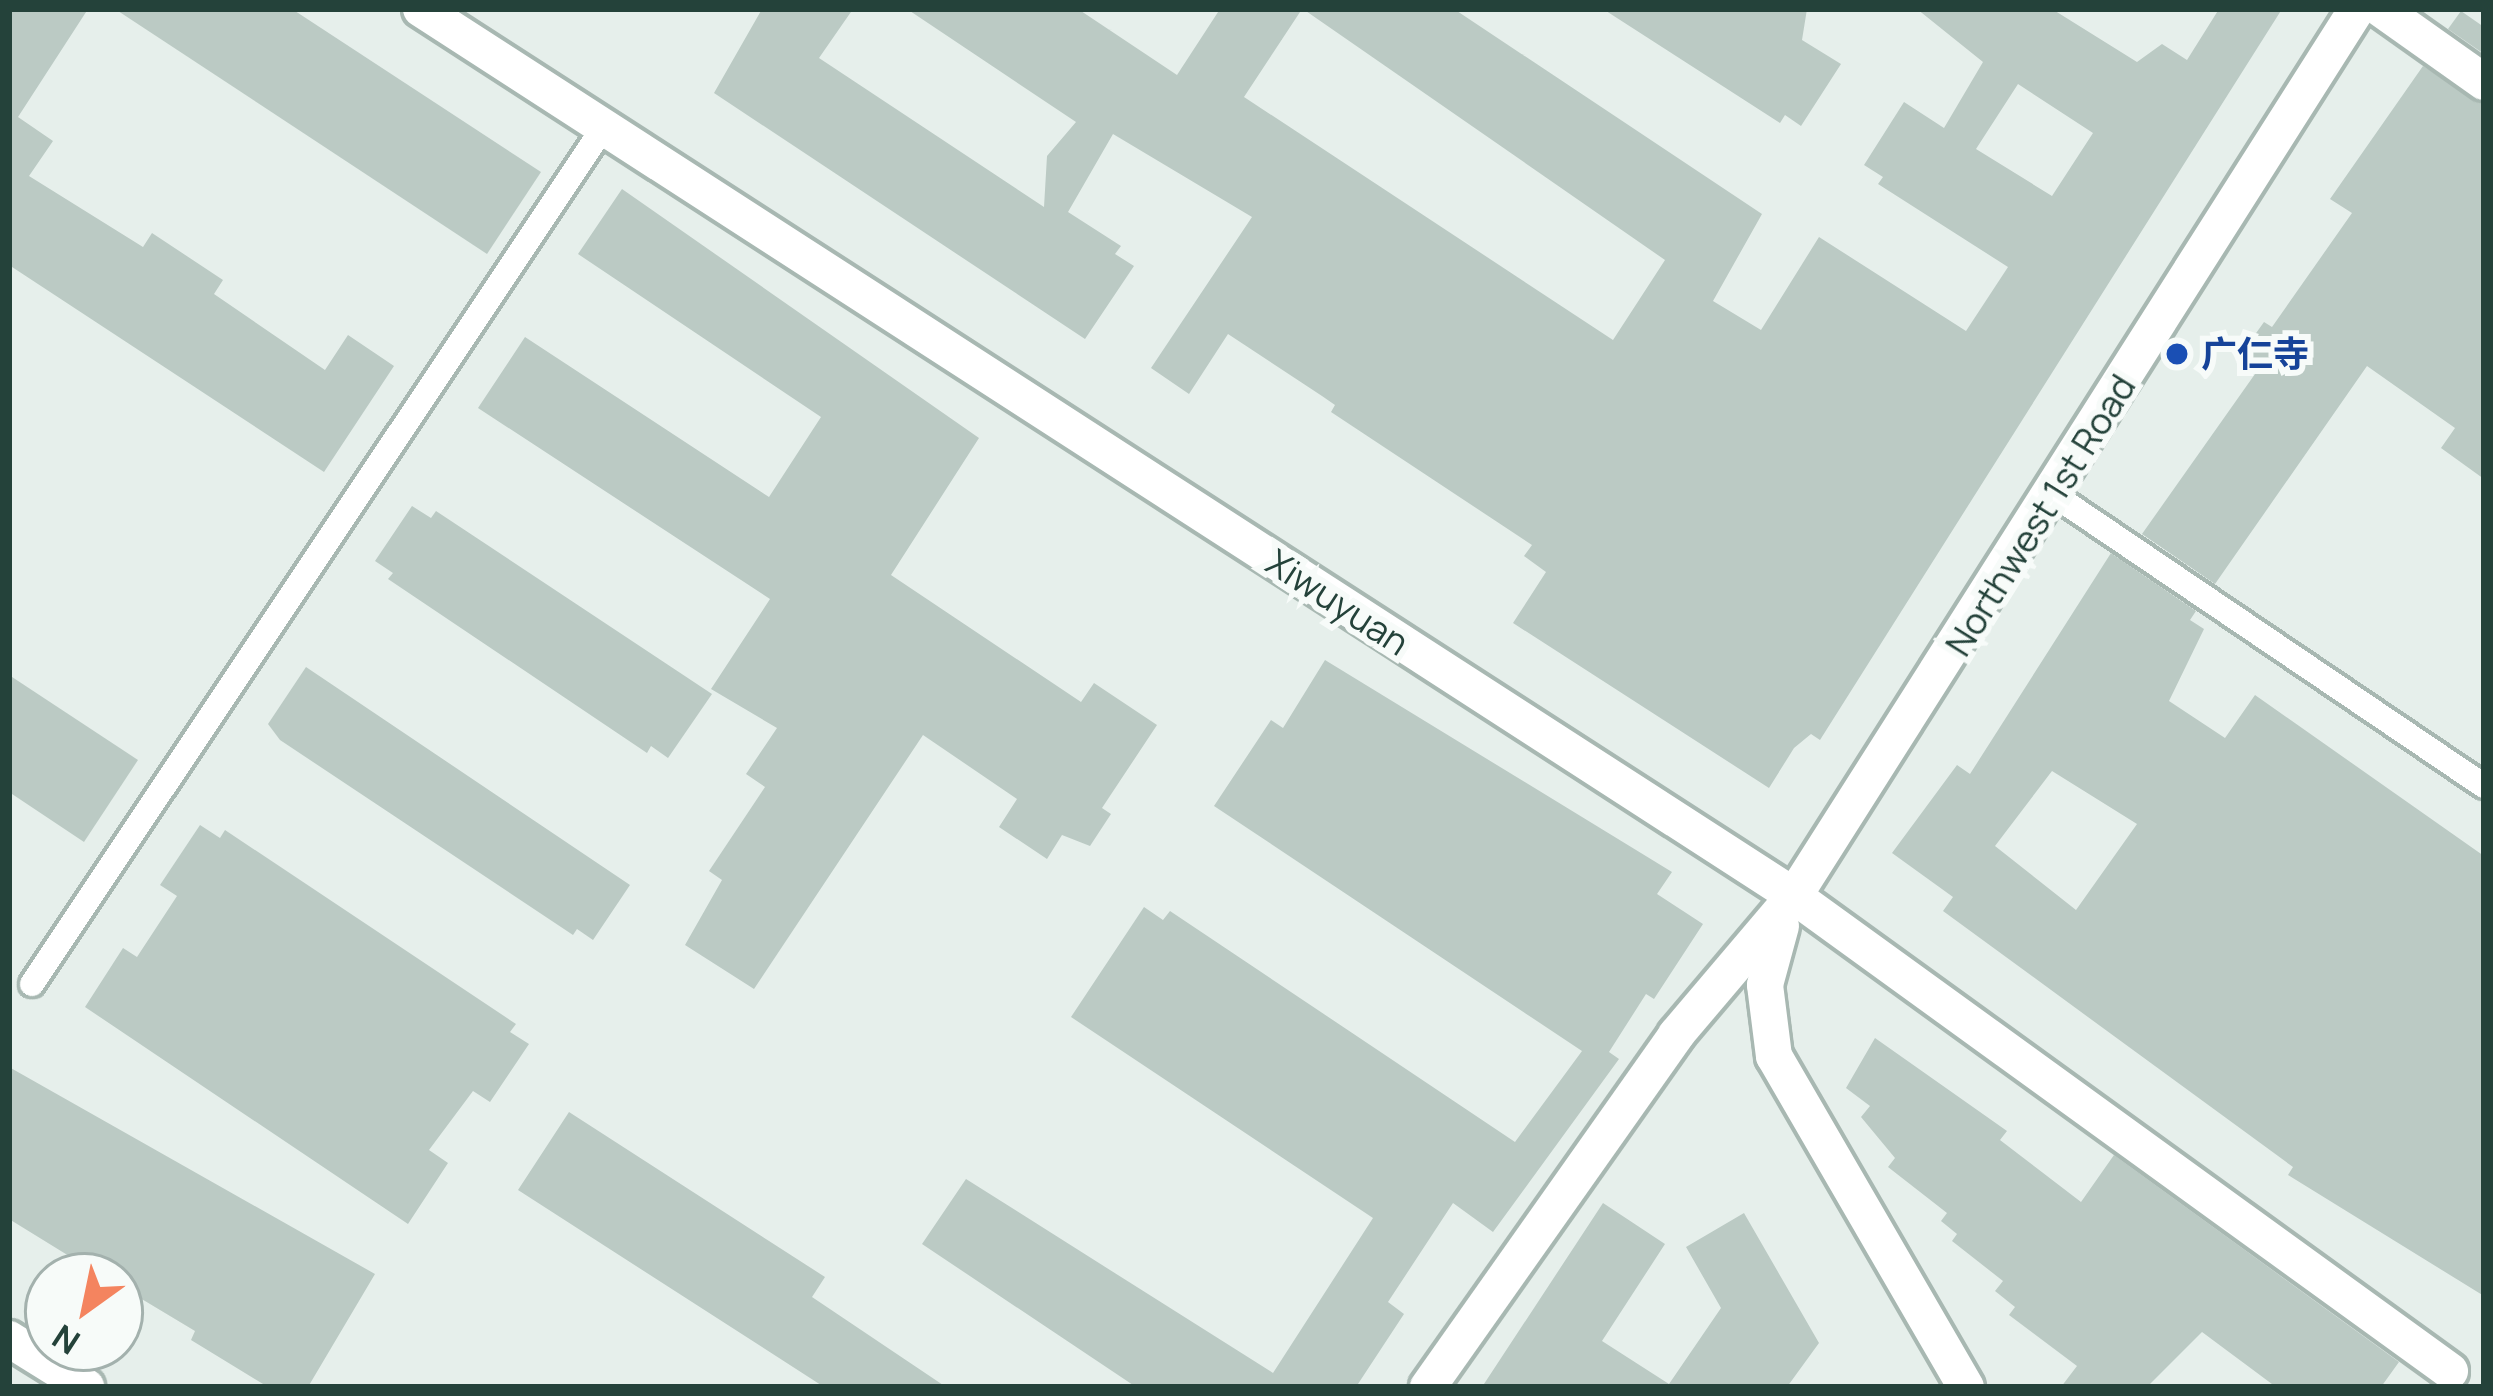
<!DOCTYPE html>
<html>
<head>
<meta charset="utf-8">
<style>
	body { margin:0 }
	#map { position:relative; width:2493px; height:1396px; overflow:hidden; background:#e6efeb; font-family:Manrope,"Noto Sans SC",sans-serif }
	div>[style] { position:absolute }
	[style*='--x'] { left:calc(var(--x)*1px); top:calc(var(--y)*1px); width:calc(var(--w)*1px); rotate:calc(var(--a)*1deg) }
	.building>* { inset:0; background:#bbcac4 }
	.roads { filter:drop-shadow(3px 0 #a8b8b2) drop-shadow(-3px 0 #a8b8b2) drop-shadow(0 3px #a8b8b2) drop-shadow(0 -3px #a8b8b2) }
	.lane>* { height:24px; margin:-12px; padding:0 12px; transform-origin:12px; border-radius:12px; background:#fff }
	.street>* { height:36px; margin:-18px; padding:0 18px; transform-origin:18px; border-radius:18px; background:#fff }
	.secondary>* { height:36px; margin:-18px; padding:0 18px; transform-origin:18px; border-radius:18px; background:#fff }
	.dots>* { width:33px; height:33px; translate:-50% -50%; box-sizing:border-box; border:6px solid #f7fbf9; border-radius:50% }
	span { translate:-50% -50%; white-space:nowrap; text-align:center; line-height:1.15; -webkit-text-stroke:12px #f7fbf9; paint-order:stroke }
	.transit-label { font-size:36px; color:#164399; font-weight:700 }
	.left { translate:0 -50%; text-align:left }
	.street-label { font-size:36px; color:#24423a }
	.frame { position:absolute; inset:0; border:12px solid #24423a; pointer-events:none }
	.north { position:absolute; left:24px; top:1252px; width:120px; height:120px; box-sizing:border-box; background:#f7fbf9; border:3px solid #a3b1ad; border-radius:50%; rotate:213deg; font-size:33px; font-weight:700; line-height:48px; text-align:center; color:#24423a }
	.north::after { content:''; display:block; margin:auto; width:42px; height:54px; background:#f4845f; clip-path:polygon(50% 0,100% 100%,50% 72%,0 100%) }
</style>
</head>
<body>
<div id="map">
	<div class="building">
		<div style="clip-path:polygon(9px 9px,88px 9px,18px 117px,53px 141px,29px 176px,143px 247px,152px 233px,223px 280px,214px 294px,325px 370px,348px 335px,394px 366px,324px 472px,9px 265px)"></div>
		<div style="clip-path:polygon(115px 9px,292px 9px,541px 172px,487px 254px)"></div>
		<div style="clip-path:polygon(evenodd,762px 9px,853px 9px,819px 58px,1044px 207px,1047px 156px,1076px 122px,907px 9px,1078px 9px,1177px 75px,1220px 9px,1302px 9px,1244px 97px,1613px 340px,1665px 260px,1303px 9px,1454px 9px,1762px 214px,1713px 301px,1761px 330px,1819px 237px,1966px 331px,2008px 267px,1878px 184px,1883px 177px,1864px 165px,1904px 102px,1944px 128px,1983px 62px,1917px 9px,2052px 9px,2137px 62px,2162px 44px,2187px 60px,2219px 9px,2282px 9px,1820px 740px,1811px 734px,1794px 748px,1769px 788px,1513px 623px,1546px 572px,1524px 556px,1532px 545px,1331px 412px,1335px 405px,1322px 396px,1228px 334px,1189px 394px,1151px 368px,1252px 217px,1113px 134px,1068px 212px,1121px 246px,1115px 254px,1134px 266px,1085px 339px,714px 93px,762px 9px,2018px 84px,2093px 133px,2052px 196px,1976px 149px,2018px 84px)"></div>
		<div style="clip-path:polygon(1603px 9px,1807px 9px,1802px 40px,1841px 64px,1801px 126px,1785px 115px,1780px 123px)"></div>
		<div style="clip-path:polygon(2461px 11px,2484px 27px,2484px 54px,2448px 29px)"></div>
		<div style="clip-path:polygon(2423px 66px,2484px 104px,2484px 479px,2441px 448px,2455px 428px,2367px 366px,2215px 584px,2142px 534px,2255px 374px,2236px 361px,2264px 322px,2272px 327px,2352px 213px,2330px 199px)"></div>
		<div style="clip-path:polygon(622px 189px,979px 438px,891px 575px,1081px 702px,1094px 683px,1157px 725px,1102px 808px,1111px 814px,1090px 846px,1062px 835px,1047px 859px,999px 827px,1017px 799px,923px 735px,754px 989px,685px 945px,722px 880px,709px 871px,765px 787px,746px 774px,777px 728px,711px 689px,770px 599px,478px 408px,525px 337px,769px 497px,821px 417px,578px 254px)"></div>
		<div style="clip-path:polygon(412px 506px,431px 518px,436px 511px,712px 694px,668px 758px,651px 746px,647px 753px,388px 579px,393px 573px,375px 561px)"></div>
		<div style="clip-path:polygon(evenodd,2111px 553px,2196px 611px,2190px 620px,2204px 629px,2169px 701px,2225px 738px,2255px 695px,2484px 856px,2484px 1296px,2288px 1175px,2293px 1167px,1943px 911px,1953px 897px,1892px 853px,1957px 765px,1970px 774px,2111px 553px,2052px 771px,2137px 824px,2076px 910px,1995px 846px,2052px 771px)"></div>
		<div style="clip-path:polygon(1325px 660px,1672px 872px,1657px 894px,1703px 924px,1654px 999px,1646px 994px,1609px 1052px,1619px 1059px,1493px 1232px,1453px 1203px,1388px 1302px,1404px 1314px,1356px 1387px,1136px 1387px,922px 1244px,966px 1179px,1273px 1373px,1373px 1218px,1071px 1017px,1144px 907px,1163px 920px,1170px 911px,1515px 1142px,1582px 1051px,1214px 806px,1271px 720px,1283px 728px)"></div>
		<div style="clip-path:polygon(306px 667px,630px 885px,593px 940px,577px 929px,573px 935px,280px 740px,268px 724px)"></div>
		<div style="clip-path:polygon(9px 675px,138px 760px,84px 842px,9px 792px)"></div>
		<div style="clip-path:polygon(200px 825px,220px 838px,225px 830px,516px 1024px,510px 1032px,529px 1044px,490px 1102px,473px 1091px,429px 1150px,448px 1163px,408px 1224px,85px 1007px,123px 948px,137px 957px,177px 896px,160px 885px)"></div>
		<div style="clip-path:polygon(1875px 1038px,2007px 1131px,2000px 1140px,2081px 1202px,2114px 1155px,2399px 1362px,2381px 1387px,2276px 1387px,2202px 1332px,2147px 1387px,2061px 1387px,2077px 1366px,2009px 1315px,2015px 1307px,1995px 1291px,2003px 1281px,1952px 1241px,1957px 1234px,1941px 1221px,1947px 1213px,1888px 1167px,1895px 1158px,1861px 1117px,1870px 1106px,1846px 1088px)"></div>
		<div style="clip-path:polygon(9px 1067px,375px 1274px,308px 1387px,268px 1387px,191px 1340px,195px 1331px,120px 1286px,120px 1276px,95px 1272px,9px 1219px)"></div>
		<div style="clip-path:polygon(569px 1112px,825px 1277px,812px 1297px,946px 1387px,824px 1387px,518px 1190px)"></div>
		<div style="clip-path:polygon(1603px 1203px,1665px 1244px,1602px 1341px,1669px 1384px,1721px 1308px,1686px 1247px,1744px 1213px,1819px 1343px,1787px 1387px,1482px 1387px)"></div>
	</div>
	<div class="roads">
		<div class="lane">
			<div style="--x:2054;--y:495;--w:519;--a:34.09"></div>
			<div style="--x:32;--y:984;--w:1029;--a:-56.29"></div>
		</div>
		<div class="street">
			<div style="--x:2381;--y:9;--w:126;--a:35.3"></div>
			<div style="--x:1794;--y:896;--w:810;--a:35.91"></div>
			<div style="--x:1781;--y:926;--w:61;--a:105.2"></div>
			<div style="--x:1765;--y:985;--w:72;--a:82.8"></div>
			<div style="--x:1774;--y:1056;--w:383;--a:59.9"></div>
			<div style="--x:1428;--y:1387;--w:431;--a:-54.8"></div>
			<div style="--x:1676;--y:1035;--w:182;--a:-49.7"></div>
		</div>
		<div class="secondary">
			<div style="--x:421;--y:9;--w:1635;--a:32.86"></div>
			<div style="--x:1794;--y:896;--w:1051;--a:-57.6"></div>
			<div style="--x:9;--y:1339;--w:91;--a:31.9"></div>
		</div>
	</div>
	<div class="dots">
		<div style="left:2177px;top:354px;background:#1a4fb4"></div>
	</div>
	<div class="transit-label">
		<span class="left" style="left:2201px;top:354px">广仁寺</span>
	</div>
	<div class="street-label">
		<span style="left:2040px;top:515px;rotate:-58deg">Northwest 1st Road</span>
		<span style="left:1338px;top:602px;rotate:33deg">Xiwuyuan</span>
	</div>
	<div class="frame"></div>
	<div class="north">N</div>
</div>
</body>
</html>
